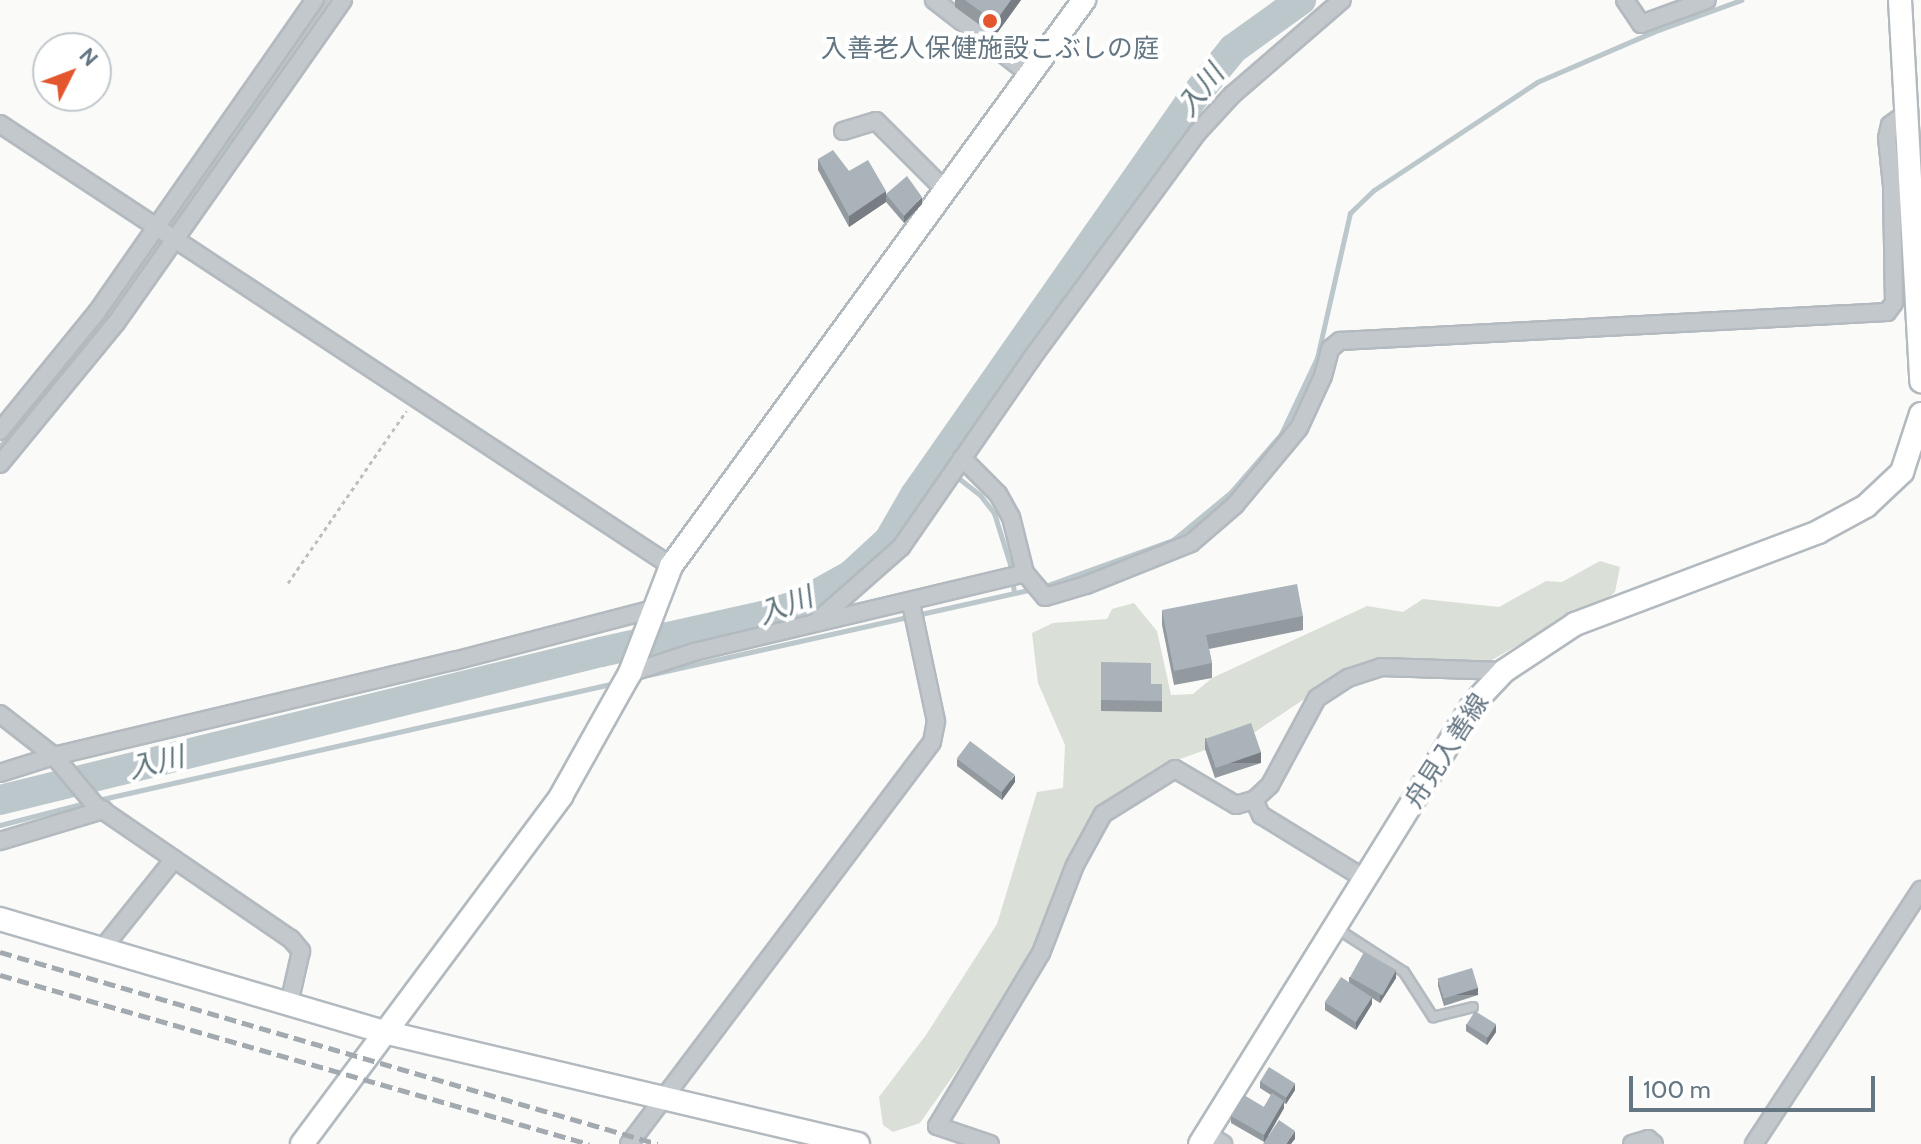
<!DOCTYPE html>
<html>
<head>
<meta charset="utf-8">
<style>
	body { margin:0 }
	#map { position:relative; width:1921px; height:1144px; overflow:hidden; background:#fafaf8; font-family:Cabin,"Noto Sans JP",sans-serif }
	div>[style] { position:absolute }
	[style*='--x'] { left:calc(var(--x)*1px); top:calc(var(--y)*1px); width:calc(var(--w)*1px); rotate:calc(var(--a)*1deg) }
	.green>* { inset:0; background:#dadfd7 }
	.stream>* { height:5px; margin:-2.5px; padding:0 2.5px; transform-origin:2.5px; border-radius:2.5px; background:#bbc7cb }
	.river>* { height:30px; margin:-15px; padding:0 15px; transform-origin:15px; border-radius:15px; background:#bbc7cb }
	.path>* { height:3px; margin-top:-1.5px; transform-origin:0; background:repeating-linear-gradient(90deg,#bbbfc2 0 4px,transparent 0 8px) }
	.roads { filter:drop-shadow(2px 0 #b3babf) drop-shadow(-2px 0 #b3babf) drop-shadow(0 2px #b3babf) drop-shadow(0 -2px #b3babf) }
	.lane>* { height:8px; margin:-4px; padding:0 4px; transform-origin:4px; border-radius:4px; background:#c3c8cc }
	.street>* { height:16px; margin:-8px; padding:0 8px; transform-origin:8px; border-radius:8px; background:#c3c8cc }
	.secondary>* { height:22px; margin:-11px; padding:0 11px; transform-origin:11px; border-radius:11px; background:#fff }
	.rail>* { height:5px; margin-top:-2.5px; transform-origin:0; background:repeating-linear-gradient(90deg,#a2aab0 0 12px,transparent 0 18px) }
	.wall>* { inset:0; background:#929a9f }
	.shaded-wall>* { inset:0; background:#777d82; transform-origin:0 0 }
	.building>* { inset:0; background:#aab3b9; transform-origin:0 0 }
	.dots>* { width:22px; height:22px; translate:-50% -50%; box-sizing:border-box; border:4px solid #fff; border-radius:50% }
	span { translate:-50% -50%; white-space:nowrap; text-align:center; line-height:1.15; -webkit-text-stroke:8px #fff; paint-order:stroke }
	.poi-label { font-size:26px; color:#657683 }
	.street-label { font-size:26px; color:#657683 }
	.water-label { font-size:28px; color:#60757c; font-style:italic }
	.north { position:absolute; left:32px; top:32px; width:80px; height:80px; box-sizing:border-box; background:#fff; border:2px solid #c1c8cd; border-radius:50%; rotate:48deg; font-size:22px; font-weight:700; line-height:32px; text-align:center; color:#657683 }
	.north::after { content:''; display:block; margin:auto; width:28px; height:36px; background:#e4572e; clip-path:polygon(50% 0,100% 100%,50% 72%,0 100%) }
	.scale { position:absolute; left:1629px; top:1076px; width:246px; height:36px; box-sizing:border-box; border:4px solid #657683; border-top:0; padding-left:10px; font-size:24px; line-height:28px; white-space:nowrap; color:#657683; -webkit-text-stroke:6px #fff; paint-order:stroke }
</style>
</head>
<body>
<div id="map">
	<div class="green">
		<div style="clip-path:polygon(1600px 561px,1620px 567px,1615px 592px,1603px 602px,1553px 625px,1485px 664px,1340px 675px,1255px 732px,1172px 762px,1117px 793px,1096px 811px,1033px 952px,1000px 1009px,920px 1123px,893px 1132px,883px 1125px,879px 1097px,926px 1035px,997px 924px,1037px 792px,1063px 788px,1065px 745px,1038px 683px,1032px 633px,1053px 623px,1107px 619px,1112px 609px,1134px 603px,1157px 631px,1171px 695px,1193px 694px,1212px 678px,1367px 606px,1403px 612px,1423px 599px,1499px 607px,1546px 581px,1562px 582px)"></div>
	</div>
	<div class="stream">
		<div style="--x:0;--y:446;--w:170;--a:-51"></div>
		<div style="--x:107;--y:314;--w:383;--a:-55.1"></div>
		<div style="--x:938;--y:462;--w:53;--a:38.2"></div>
		<div style="--x:980;--y:495;--w:23;--a:52"></div>
		<div style="--x:994;--y:513;--w:53;--a:72.6"></div>
		<div style="--x:1010;--y:564;--w:29;--a:82"></div>
		<div style="--x:1042;--y:587;--w:139;--a:-19.7"></div>
		<div style="--x:1173;--y:540;--w:75;--a:-39.6"></div>
		<div style="--x:1231;--y:492;--w:77;--a:-49.2"></div>
		<div style="--x:1281;--y:434;--w:84;--a:-64.7"></div>
		<div style="--x:1317;--y:358;--w:149;--a:-77.2"></div>
		<div style="--x:1350;--y:213;--w:33;--a:-44"></div>
		<div style="--x:1374;--y:190;--w:196;--a:-33.5"></div>
		<div style="--x:1537;--y:82;--w:126;--a:-23.3"></div>
		<div style="--x:1653;--y:32;--w:94;--a:-20"></div>
		<div style="--x:648;--y:675;--w:394;--a:-12.6"></div>
		<div style="--x:98;--y:800;--w:530;--a:-12.75"></div>
		<div style="--x:0;--y:825;--w:91;--a:-14.6"></div>
	</div>
	<div class="river">
		<div style="--x:0;--y:800;--w:619;--a:-13.83"></div>
		<div style="--x:601;--y:652;--w:169;--a:-12.6"></div>
		<div style="--x:766;--y:615;--w:35;--a:-18"></div>
		<div style="--x:799;--y:604;--w:60;--a:-29.1"></div>
		<div style="--x:851;--y:575;--w:52;--a:-42.6"></div>
		<div style="--x:889;--y:540;--w:52;--a:-60"></div>
		<div style="--x:915;--y:495;--w:478;--a:-55"></div>
		<div style="--x:1189;--y:103;--w:70;--a:-50.8"></div>
		<div style="--x:1233;--y:49;--w:84;--a:-35.8"></div>
	</div>
	<div class="path">
		<div style="--x:288;--y:583;--w:209;--a:-55.5"></div>
	</div>
	<div class="roads">
		<div class="lane">
			<div style="--x:1336;--y:928;--w:81;--a:32.9"></div>
			<div style="--x:1404;--y:972;--w:54;--a:57.2"></div>
			<div style="--x:1433;--y:1017;--w:41;--a:-14"></div>
		</div>
		<div class="street">
			<div style="--x:934;--y:0;--w:119;--a:37.8"></div>
			<div style="--x:1625;--y:0;--w:29;--a:56"></div>
			<div style="--x:1641;--y:24;--w:70;--a:-20"></div>
			<div style="--x:0;--y:124;--w:803;--a:33.37"></div>
			<div style="--x:843;--y:131;--w:34;--a:-17"></div>
			<div style="--x:876;--y:121;--w:96;--a:45"></div>
			<div style="--x:0;--y:431;--w:154;--a:-50.8"></div>
			<div style="--x:97;--y:312;--w:381;--a:-55.1"></div>
			<div style="--x:962;--y:458;--w:51;--a:45"></div>
			<div style="--x:998;--y:494;--w:26;--a:61"></div>
			<div style="--x:1011;--y:517;--w:58;--a:76"></div>
			<div style="--x:0;--y:464;--w:183;--a:-50.6"></div>
			<div style="--x:116;--y:323;--w:395;--a:-54.9"></div>
			<div style="--x:817;--y:621;--w:112;--a:-41.4"></div>
			<div style="--x:901;--y:547;--w:229;--a:-55.3"></div>
			<div style="--x:1031;--y:359;--w:280;--a:-53.7"></div>
			<div style="--x:1197;--y:133;--w:52;--a:-47.4"></div>
			<div style="--x:1232;--y:95;--w:145;--a:-40.8"></div>
			<div style="--x:630;--y:673;--w:67;--a:-18.2"></div>
			<div style="--x:694;--y:652;--w:340;--a:-13.4"></div>
			<div style="--x:1025;--y:573;--w:31;--a:50"></div>
			<div style="--x:1045;--y:597;--w:43;--a:-16.3"></div>
			<div style="--x:1086;--y:585;--w:113;--a:-21.8"></div>
			<div style="--x:1191;--y:543;--w:58;--a:-40.8"></div>
			<div style="--x:1235;--y:505;--w:100;--a:-50.3"></div>
			<div style="--x:1299;--y:428;--w:57;--a:-65.2"></div>
			<div style="--x:1323;--y:376;--w:28;--a:-75"></div>
			<div style="--x:1330;--y:349;--w:13;--a:-39"></div>
			<div style="--x:1340;--y:341;--w:548;--a:-3.03"></div>
			<div style="--x:1887;--y:312;--w:11;--a:-52"></div>
			<div style="--x:1894;--y:303;--w:117;--a:-91"></div>
			<div style="--x:1892;--y:186;--w:48;--a:-95.9"></div>
			<div style="--x:1887;--y:138;--w:13;--a:-77"></div>
			<div style="--x:1890;--y:125;--w:24;--a:-36"></div>
			<div style="--x:0;--y:714;--w:68;--a:37.9"></div>
			<div style="--x:54;--y:756;--w:64;--a:50.1"></div>
			<div style="--x:95;--y:805;--w:237;--a:34.4"></div>
			<div style="--x:291;--y:939;--w:16;--a:50"></div>
			<div style="--x:301;--y:951;--w:54;--a:102.8"></div>
			<div style="--x:0;--y:773;--w:57;--a:-17.5"></div>
			<div style="--x:54;--y:756;--w:411;--a:-13.4"></div>
			<div style="--x:454;--y:661;--w:206;--a:-14.6"></div>
			<div style="--x:1254;--y:800;--w:17;--a:65"></div>
			<div style="--x:1261;--y:815;--w:122;--a:31.6"></div>
			<div style="--x:0;--y:841;--w:108;--a:-16.8"></div>
			<div style="--x:102;--y:949;--w:115;--a:-51.3"></div>
			<div style="--x:1207;--y:1134;--w:19;--a:32"></div>
			<div style="--x:629;--y:1144;--w:503;--a:-52.99"></div>
			<div style="--x:932;--y:742;--w:21;--a:-79"></div>
			<div style="--x:936;--y:721;--w:121;--a:-102"></div>
			<div style="--x:990;--y:1144;--w:56;--a:-161.2"></div>
			<div style="--x:937;--y:1126;--w:202;--a:-59"></div>
			<div style="--x:1041;--y:953;--w:94;--a:-68.9"></div>
			<div style="--x:1075;--y:865;--w:58;--a:-61.2"></div>
			<div style="--x:1103;--y:814;--w:85;--a:-32"></div>
			<div style="--x:1175;--y:769;--w:71;--a:30.5"></div>
			<div style="--x:1236;--y:805;--w:19;--a:-16"></div>
			<div style="--x:1254;--y:800;--w:22;--a:-43"></div>
			<div style="--x:1270;--y:785;--w:99;--a:-61.6"></div>
			<div style="--x:1317;--y:698;--w:37;--a:-33"></div>
			<div style="--x:1348;--y:678;--w:35;--a:-18"></div>
			<div style="--x:1381;--y:667;--w:123;--a:1.9"></div>
			<div style="--x:1632;--y:1144;--w:17;--a:-17"></div>
			<div style="--x:1648;--y:1139;--w:8;--a:40"></div>
			<div style="--x:1754;--y:1144;--w:304;--a:-56.7"></div>
		</div>
		<div class="secondary">
			<div style="--x:1900;--y:0;--w:382;--a:86.8"></div>
			<div style="--x:0;--y:919;--w:400;--a:16.4"></div>
			<div style="--x:384;--y:1032;--w:487;--a:13.3"></div>
			<div style="--x:302;--y:1144;--w:434;--a:-53.3"></div>
			<div style="--x:561;--y:796;--w:141;--a:-60.7"></div>
			<div style="--x:630;--y:673;--w:115;--a:-69"></div>
			<div style="--x:671;--y:566;--w:701;--a:-53.88"></div>
			<div style="--x:1200;--y:1144;--w:519;--a:-58.15"></div>
			<div style="--x:1474;--y:703;--w:44;--a:-46.8"></div>
			<div style="--x:1504;--y:671;--w:85;--a:-33.5"></div>
			<div style="--x:1575;--y:624;--w:260;--a:-20.7"></div>
			<div style="--x:1818;--y:532;--w:55;--a:-28.4"></div>
			<div style="--x:1866;--y:506;--w:50;--a:-43.4"></div>
			<div style="--x:1902;--y:472;--w:61;--a:-71.9"></div>
		</div>
	</div>
	<div class="rail">
		<div style="--x:0;--y:952;--w:685;--a:16.27"></div>
		<div style="--x:0;--y:975;--w:613;--a:16.01"></div>
	</div>
	<div class="wall">
		<div style="clip-path:polygon(955px 0,1021px 0,995px 36px,955px 7px)"></div>
		<div style="clip-path:polygon(818px 159px,849px 171px,886px 194px,922px 204px,904px 223px,886px 202px,849px 227px,818px 170px)"></div>
		<div style="clip-path:polygon(1162px 610px,1303px 616px,1303px 630px,1209px 649px,1212px 663px,1212px 678px,1174px 685px,1162px 625px)"></div>
		<div style="clip-path:polygon(1101px 662px,1151px 684px,1162px 684px,1162px 712px,1101px 711px)"></div>
		<div style="clip-path:polygon(1205px 738px,1261px 763px,1215px 778px,1205px 749px)"></div>
		<div style="clip-path:polygon(957px 759px,1015px 782px,1002px 800px,957px 766px)"></div>
		<div style="clip-path:polygon(1349px 977px,1396px 978px,1380px 1003px,1372px 998px,1372px 1004px,1356px 1030px,1325px 1010px,1325px 1002px,1349px 982px)"></div>
		<div style="clip-path:polygon(1438px 979px,1478px 995px,1444px 1006px,1438px 986px)"></div>
		<div style="clip-path:polygon(1466px 1024px,1496px 1032px,1487px 1045px,1466px 1031px)"></div>
		<div style="clip-path:polygon(1260px 1081px,1295px 1090px,1286px 1104px,1284px 1103px,1284px 1108px,1268px 1136px,1295px 1139px,1264px 1142px,1231px 1123px,1231px 1116px,1264px 1107px,1271px 1095px,1260px 1088px)"></div>
	</div>
	<div class="shaded-wall">
		<div style="clip-path:polygon(1011px 0,1021px 0,995px 36px,995px 22px)"></div>
		<div style="clip-path:polygon(886px 191px,886px 202px,849px 227px,849px 216px)"></div>
		<div style="clip-path:polygon(922px 197px,922px 204px,904px 223px,904px 216px)"></div>
		<div style="left:1261px;top:752px;width:11px;height:48px;rotate:90deg"></div>
		<div style="clip-path:polygon(1015px 775px,1015px 782px,1002px 800px,1002px 792px)"></div>
		<div style="clip-path:polygon(1396px 970px,1396px 978px,1380px 1003px,1380px 996px)"></div>
		<div style="left:1478px;top:988px;width:7px;height:36px;rotate:90deg"></div>
		<div style="clip-path:polygon(1372px 997px,1372px 1004px,1356px 1030px,1356px 1022px)"></div>
		<div style="clip-path:polygon(1496px 1024px,1496px 1032px,1487px 1045px,1487px 1037px)"></div>
		<div style="clip-path:polygon(1295px 1083px,1295px 1090px,1286px 1104px,1286px 1097px)"></div>
		<div style="clip-path:polygon(1284px 1101px,1284px 1108px,1264px 1143px,1264px 1135px)"></div>
		<div style="clip-path:polygon(1295px 1131px,1295px 1139px,1291px 1144px,1286px 1144px)"></div>
	</div>
	<div class="building">
		<div style="clip-path:polygon(965px 0,1011px 0,995px 22px)"></div>
		<div style="clip-path:polygon(833px 150px,849px 171px,868px 160px,886px 191px,849px 216px,818px 159px)"></div>
		<div style="clip-path:polygon(907px 176px,922px 197px,904px 216px,886px 194px)"></div>
		<div style="clip-path:polygon(1297px 584px,1303px 616px,1206px 635px,1212px 663px,1174px 671px,1162px 610px)"></div>
		<div style="clip-path:polygon(1101px 662px,1151px 663px,1151px 684px,1162px 684px,1162px 701px,1101px 700px)"></div>
		<div style="left:1251px;top:723px;width:31px;height:48px;rotate:71deg"></div>
		<div style="left:970px;top:741px;width:56px;height:22px;rotate:37deg"></div>
		<div style="left:1364px;top:952px;width:37px;height:29px;rotate:29deg"></div>
		<div style="left:1472px;top:968px;width:21px;height:36px;rotate:73deg"></div>
		<div style="left:1341px;top:977px;width:37px;height:30px;rotate:33deg"></div>
		<div style="left:1475px;top:1011px;width:25px;height:16px;rotate:32deg"></div>
		<div style="left:1269px;top:1067px;width:31px;height:17px;rotate:32deg"></div>
		<div style="clip-path:polygon(1272px 1093px,1284px 1101px,1264px 1135px,1231px 1116px,1244px 1095px,1264px 1107px)"></div>
		<div style="clip-path:polygon(1279px 1120px,1295px 1131px,1286px 1144px,1263px 1144px)"></div>
	</div>
	<div class="dots">
		<div style="left:990px;top:21px;background:#e4572e"></div>
	</div>
	<div class="poi-label">
		<span style="left:990px;top:49px">入善老人保健施設こぶしの庭</span>
	</div>
	<div class="street-label">
		<span style="left:1447px;top:751px;rotate:-57deg">舟見入善線</span>
	</div>
	<div class="water-label">
		<span style="left:1200px;top:90px;rotate:-52deg">入川</span>
		<span style="left:785px;top:605px;rotate:-21deg">入川</span>
		<span style="left:156px;top:762px;rotate:-14deg">入川</span>
	</div>
	<div class="north">N</div>
	<div class="scale">100 m</div>
</div>
</body>
</html>
